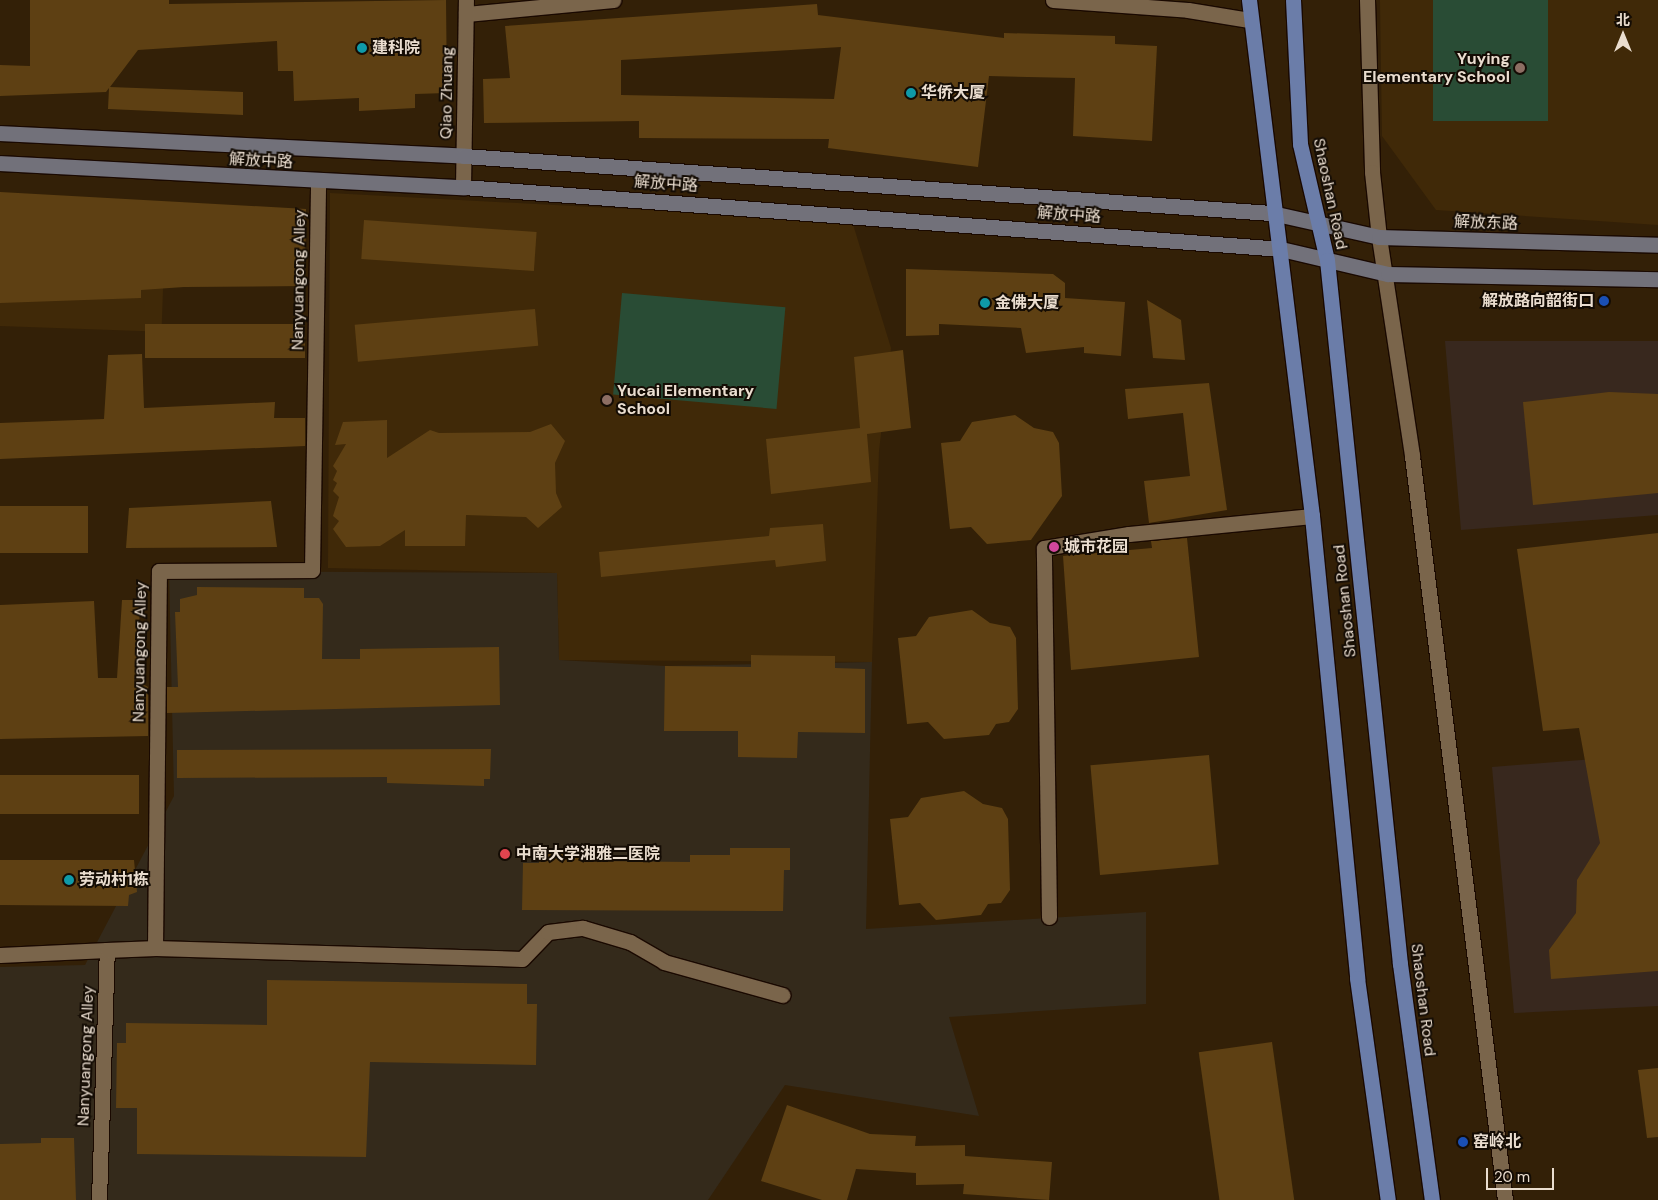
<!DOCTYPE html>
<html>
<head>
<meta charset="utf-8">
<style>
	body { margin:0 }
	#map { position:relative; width:1658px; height:1200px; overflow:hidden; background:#332007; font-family:"DM Sans","Noto Sans SC",sans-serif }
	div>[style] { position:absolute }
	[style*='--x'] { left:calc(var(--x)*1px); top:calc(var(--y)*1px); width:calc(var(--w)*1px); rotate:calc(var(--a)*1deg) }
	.commercial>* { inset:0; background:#38281e }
	.built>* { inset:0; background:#402908; transform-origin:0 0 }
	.medical>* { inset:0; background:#342a1b }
	.green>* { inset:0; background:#294c35; transform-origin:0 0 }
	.building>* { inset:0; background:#5e4013; transform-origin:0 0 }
	.roads { filter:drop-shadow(1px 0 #1a0900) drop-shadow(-1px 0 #1a0900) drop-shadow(0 1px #1a0900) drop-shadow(0 -1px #1a0900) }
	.minor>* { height:15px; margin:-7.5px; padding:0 7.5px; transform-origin:7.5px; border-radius:7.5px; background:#7a654b }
	.secondary>* { height:15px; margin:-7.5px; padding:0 7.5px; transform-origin:7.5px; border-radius:7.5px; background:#72717a }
	.primary>* { height:15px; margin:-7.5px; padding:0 7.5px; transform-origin:7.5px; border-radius:7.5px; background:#6b7da9 }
	.dots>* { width:14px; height:14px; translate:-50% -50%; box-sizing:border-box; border:2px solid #140c04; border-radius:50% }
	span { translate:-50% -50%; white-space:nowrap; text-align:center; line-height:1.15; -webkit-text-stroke:4px #140c04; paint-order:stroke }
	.poi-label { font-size:16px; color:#eaddcf; font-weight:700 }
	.left { translate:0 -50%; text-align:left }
	.right { translate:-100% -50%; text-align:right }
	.street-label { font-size:16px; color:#eaddcf }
	.north { position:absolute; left:1598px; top:10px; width:50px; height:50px; -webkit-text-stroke:4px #140c04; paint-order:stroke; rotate:0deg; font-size:14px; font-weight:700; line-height:20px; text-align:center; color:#eaddcf }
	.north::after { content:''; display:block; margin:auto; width:18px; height:22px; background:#eaddcf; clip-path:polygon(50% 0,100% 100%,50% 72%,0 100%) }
	.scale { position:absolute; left:1486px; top:1168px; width:68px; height:22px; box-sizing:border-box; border:2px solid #eaddcf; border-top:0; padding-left:6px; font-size:15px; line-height:18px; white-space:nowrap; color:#eaddcf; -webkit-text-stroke:4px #140c04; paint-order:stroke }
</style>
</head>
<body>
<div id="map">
	<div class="commercial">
		<div style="clip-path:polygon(1445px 341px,1658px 341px,1658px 515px,1461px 530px)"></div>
		<div style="clip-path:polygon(1658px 754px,1658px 1006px,1514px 1013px,1492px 767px)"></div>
	</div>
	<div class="built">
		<div style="clip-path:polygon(1380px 0,1658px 0,1658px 225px,1436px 210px,1382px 136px)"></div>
		<div style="clip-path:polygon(330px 193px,852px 221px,891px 348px,879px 451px,872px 662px,559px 660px,557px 573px,328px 568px)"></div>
		<div style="left:0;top:200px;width:166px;height:126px;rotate:2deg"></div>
	</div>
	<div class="medical">
		<div style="clip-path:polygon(169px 571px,557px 573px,559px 660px,665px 666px,872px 662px,866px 929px,1146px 912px,1146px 1004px,949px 1017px,979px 1116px,785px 1085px,708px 1200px,0 1200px,0 967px,85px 965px,174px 796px)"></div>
	</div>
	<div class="green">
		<div style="left:1433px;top:0;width:115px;height:121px"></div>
		<div style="left:622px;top:293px;width:164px;height:102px;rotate:5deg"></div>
	</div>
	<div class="building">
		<div style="clip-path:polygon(30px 0,169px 0,169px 4px,446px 0,447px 93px,415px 94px,415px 108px,359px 111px,359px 98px,294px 101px,293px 71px,278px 71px,277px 41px,138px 50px,110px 87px,243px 92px,243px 115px,108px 109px,109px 88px,106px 92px,0 96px,0 65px,30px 66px)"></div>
		<div style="clip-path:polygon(evenodd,817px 4px,818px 15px,1004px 38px,1004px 33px,1115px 36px,1115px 44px,1157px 46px,1152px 141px,1073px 136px,1075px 78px,989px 76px,978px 167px,828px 148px,829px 139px,639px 138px,639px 121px,484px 123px,483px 79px,510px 78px,505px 26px,817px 4px,841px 47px,834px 99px,621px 95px,621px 60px,841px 47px)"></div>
		<div style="clip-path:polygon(0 192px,306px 209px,305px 286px,184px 287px,141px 290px,141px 298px,0 303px)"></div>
		<div style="left:364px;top:220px;width:173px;height:39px;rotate:4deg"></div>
		<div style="clip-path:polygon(906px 269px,1053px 274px,1065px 283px,1065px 298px,1125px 302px,1121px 356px,1084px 353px,1084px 347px,1026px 353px,1021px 328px,939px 324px,939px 335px,906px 336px)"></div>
		<div style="clip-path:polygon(1147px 300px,1181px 320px,1185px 360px,1153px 358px)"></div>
		<div style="left:535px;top:309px;width:37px;height:181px;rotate:85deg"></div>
		<div style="left:305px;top:324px;width:34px;height:160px;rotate:90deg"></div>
		<div style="clip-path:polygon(903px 350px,911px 428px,867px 434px,871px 482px,771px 494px,766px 439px,860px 428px,854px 357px)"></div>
		<div style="clip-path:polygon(142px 354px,144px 408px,275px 402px,274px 418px,305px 418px,305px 446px,0 459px,0 423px,104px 419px,108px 355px)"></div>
		<div style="clip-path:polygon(1209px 383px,1227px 510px,1149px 523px,1144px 481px,1190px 476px,1183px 413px,1128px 419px,1125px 389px)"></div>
		<div style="clip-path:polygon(1609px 392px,1658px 394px,1658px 493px,1533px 505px,1523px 402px)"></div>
		<div style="clip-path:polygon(1015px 415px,1034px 428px,1053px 432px,1059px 443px,1062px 496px,1031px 540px,987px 544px,971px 527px,950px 529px,941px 443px,960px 441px,972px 422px)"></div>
		<div style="clip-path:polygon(387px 420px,387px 458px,430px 430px,439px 433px,530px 432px,551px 424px,565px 441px,555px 463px,556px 493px,562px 507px,538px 528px,526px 517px,466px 515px,465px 546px,405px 546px,405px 530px,380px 546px,346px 547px,333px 529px,339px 521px,333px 516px,339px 497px,333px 491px,337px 483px,333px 480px,337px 471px,333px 466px,346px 444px,335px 445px,343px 422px)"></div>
		<div style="clip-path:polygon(271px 501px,277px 547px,126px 548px,129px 508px)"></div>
		<div style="left:0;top:506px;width:88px;height:47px"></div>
		<div style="clip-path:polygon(823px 524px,826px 561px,776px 567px,775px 560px,601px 577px,599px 552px,769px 536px,770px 528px)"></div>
		<div style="clip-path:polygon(1658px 533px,1658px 971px,1551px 979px,1549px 950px,1576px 913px,1577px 880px,1600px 843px,1579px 728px,1543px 731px,1517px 549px)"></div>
		<div style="clip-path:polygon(1187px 538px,1199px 657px,1071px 670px,1063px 556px,1152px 548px,1151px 541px)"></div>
		<div style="clip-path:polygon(197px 587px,304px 588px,304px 598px,319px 598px,323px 604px,322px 659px,360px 659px,360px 649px,499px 647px,500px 705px,167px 713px,167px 687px,178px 687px,175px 612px,180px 612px,180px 599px,197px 595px)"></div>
		<div style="clip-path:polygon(122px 600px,139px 600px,141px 683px,148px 687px,148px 736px,0 739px,0 605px,94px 601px,98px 678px,117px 678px)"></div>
		<div style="clip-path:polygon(972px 610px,990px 623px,1010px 627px,1016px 638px,1018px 709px,1009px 722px,996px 724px,989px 735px,944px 739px,928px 722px,907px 724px,898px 638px,916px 636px,929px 617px)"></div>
		<div style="clip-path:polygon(751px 655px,835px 656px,835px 668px,865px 669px,865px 733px,798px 732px,797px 758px,738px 757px,738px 731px,664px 731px,665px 666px,751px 667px)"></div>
		<div style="clip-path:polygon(491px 749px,490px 779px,484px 779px,484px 786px,387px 783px,387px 777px,177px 778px,177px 750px)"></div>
		<div style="left:1209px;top:755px;width:110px;height:119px;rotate:85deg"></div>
		<div style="left:0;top:775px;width:139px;height:39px"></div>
		<div style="clip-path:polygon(964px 791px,983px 804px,1002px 808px,1008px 819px,1010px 890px,1001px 903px,988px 904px,981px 915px,936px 920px,920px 903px,899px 905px,890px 819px,908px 817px,921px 798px)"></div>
		<div style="clip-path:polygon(730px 848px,790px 848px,790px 870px,784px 870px,783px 911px,522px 910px,523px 863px,539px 863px,539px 853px,594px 853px,594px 861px,690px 862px,690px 855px,730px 855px)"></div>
		<div style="clip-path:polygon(0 860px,134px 860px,137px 892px,129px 895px,128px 906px,0 905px)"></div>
		<div style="clip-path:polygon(267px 980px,527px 984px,527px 1004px,537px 1004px,536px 1065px,370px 1062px,366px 1157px,137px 1154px,137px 1108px,116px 1108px,117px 1043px,126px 1043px,126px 1023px,267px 1025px)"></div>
		<div style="left:1272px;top:1042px;width:160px;height:74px;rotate:82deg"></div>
		<div style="clip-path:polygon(1658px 1068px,1658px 1137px,1647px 1138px,1638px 1070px)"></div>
		<div style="clip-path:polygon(787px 1105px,870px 1134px,916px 1136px,915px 1146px,965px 1145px,965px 1156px,1052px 1162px,1049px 1200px,963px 1194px,964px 1184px,916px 1185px,916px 1173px,856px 1169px,847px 1200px,822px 1200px,761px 1181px)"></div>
		<div style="clip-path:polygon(41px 1138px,74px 1138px,76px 1200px,0 1200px,0 1144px,41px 1143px)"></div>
	</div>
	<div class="roads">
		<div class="minor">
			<div style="--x:1053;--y:0;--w:135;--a:4.2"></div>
			<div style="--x:1188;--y:10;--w:62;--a:9.3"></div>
			<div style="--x:1367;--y:0;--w:172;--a:88.3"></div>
			<div style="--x:1372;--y:172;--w:65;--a:83.9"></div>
			<div style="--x:1379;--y:237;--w:221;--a:81.4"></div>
			<div style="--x:1412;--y:456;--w:750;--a:82.87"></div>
			<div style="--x:466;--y:14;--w:148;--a:-5.4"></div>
			<div style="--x:463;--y:187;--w:187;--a:-89.1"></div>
			<div style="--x:1049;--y:917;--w:369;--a:-90.8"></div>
			<div style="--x:1044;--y:548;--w:86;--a:-9.4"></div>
			<div style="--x:1129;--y:534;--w:184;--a:-5.6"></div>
			<div style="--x:155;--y:948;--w:367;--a:1.7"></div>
			<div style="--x:522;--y:959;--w:37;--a:-46"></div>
			<div style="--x:548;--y:932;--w:35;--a:-7"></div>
			<div style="--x:583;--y:928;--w:49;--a:16.6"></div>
			<div style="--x:630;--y:942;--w:39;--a:30"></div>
			<div style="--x:664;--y:962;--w:123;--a:15.6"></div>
			<div style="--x:0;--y:955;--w:107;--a:-2.7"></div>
			<div style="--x:99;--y:1200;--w:250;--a:-88.2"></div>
			<div style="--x:107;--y:950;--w:48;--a:-2.4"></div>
			<div style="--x:155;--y:948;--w:377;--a:-89.4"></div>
			<div style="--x:159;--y:571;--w:153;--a:-0.4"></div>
			<div style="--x:312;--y:570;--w:389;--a:-89.1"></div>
		</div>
		<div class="secondary">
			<div style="--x:0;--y:133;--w:465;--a:2.8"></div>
			<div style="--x:464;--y:156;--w:810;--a:4.04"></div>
			<div style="--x:1272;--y:213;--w:110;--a:12.6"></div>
			<div style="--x:1379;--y:237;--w:279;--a:1.6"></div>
			<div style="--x:0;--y:163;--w:464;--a:3"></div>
			<div style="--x:463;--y:187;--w:820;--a:4.33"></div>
			<div style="--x:1281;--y:249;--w:110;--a:13.2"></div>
			<div style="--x:1388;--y:274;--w:270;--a:1.1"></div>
		</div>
		<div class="primary">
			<div style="--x:1249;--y:0;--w:520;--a:83.04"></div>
			<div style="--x:1312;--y:516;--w:464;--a:84.4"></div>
			<div style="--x:1357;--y:978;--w:224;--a:82.1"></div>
			<div style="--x:1293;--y:0;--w:144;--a:87.2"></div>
			<div style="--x:1300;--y:144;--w:119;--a:76.9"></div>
			<div style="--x:1327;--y:260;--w:708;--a:84.08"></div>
			<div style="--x:1400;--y:964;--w:238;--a:82.3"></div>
		</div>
	</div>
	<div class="dots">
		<div style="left:362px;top:48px;background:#0f9aa8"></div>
		<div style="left:1520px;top:68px;background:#8d6e63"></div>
		<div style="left:911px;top:93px;background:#0f9aa8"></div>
		<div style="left:1604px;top:301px;background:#1a4fb4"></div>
		<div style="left:985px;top:303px;background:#0f9aa8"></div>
		<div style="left:607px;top:400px;background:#8d6e63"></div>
		<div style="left:1054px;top:547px;background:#d1479c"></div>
		<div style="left:505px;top:854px;background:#e0444e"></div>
		<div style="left:69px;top:880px;background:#0f9aa8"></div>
		<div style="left:1463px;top:1142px;background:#1a4fb4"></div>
	</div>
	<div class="poi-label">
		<span class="left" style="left:372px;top:48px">建科院</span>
		<span class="right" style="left:1510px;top:68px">Yuying<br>Elementary School</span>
		<span class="left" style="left:921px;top:93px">华侨大厦</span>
		<span class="right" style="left:1594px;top:301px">解放路向韶街口</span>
		<span class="left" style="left:995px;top:303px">金佛大厦</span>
		<span class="left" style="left:617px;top:400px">Yucai Elementary<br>School</span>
		<span class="left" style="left:1064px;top:547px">城市花园</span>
		<span class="left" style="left:516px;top:854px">中南大学湘雅二医院</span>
		<span class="left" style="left:79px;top:880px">劳动村1栋</span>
		<span class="left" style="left:1473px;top:1142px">窑岭北</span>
	</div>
	<div class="street-label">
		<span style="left:447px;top:93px;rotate:-89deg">Qiao Zhuang</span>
		<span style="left:261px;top:161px;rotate:3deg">解放中路</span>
		<span style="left:666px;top:184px;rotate:4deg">解放中路</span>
		<span style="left:1330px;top:194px;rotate:78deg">Shaoshan Road</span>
		<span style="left:1069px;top:215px;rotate:4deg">解放中路</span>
		<span style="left:1486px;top:223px;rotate:2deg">解放东路</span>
		<span style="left:299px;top:280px;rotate:-89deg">Nanyuangong Alley</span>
		<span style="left:1345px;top:601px;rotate:-96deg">Shaoshan Road</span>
		<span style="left:140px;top:652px;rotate:-89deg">Nanyuangong Alley</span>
		<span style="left:1423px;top:1000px;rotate:83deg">Shaoshan Road</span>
		<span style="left:86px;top:1056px;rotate:-88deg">Nanyuangong Alley</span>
	</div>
	<div class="north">北</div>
	<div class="scale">20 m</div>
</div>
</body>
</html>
